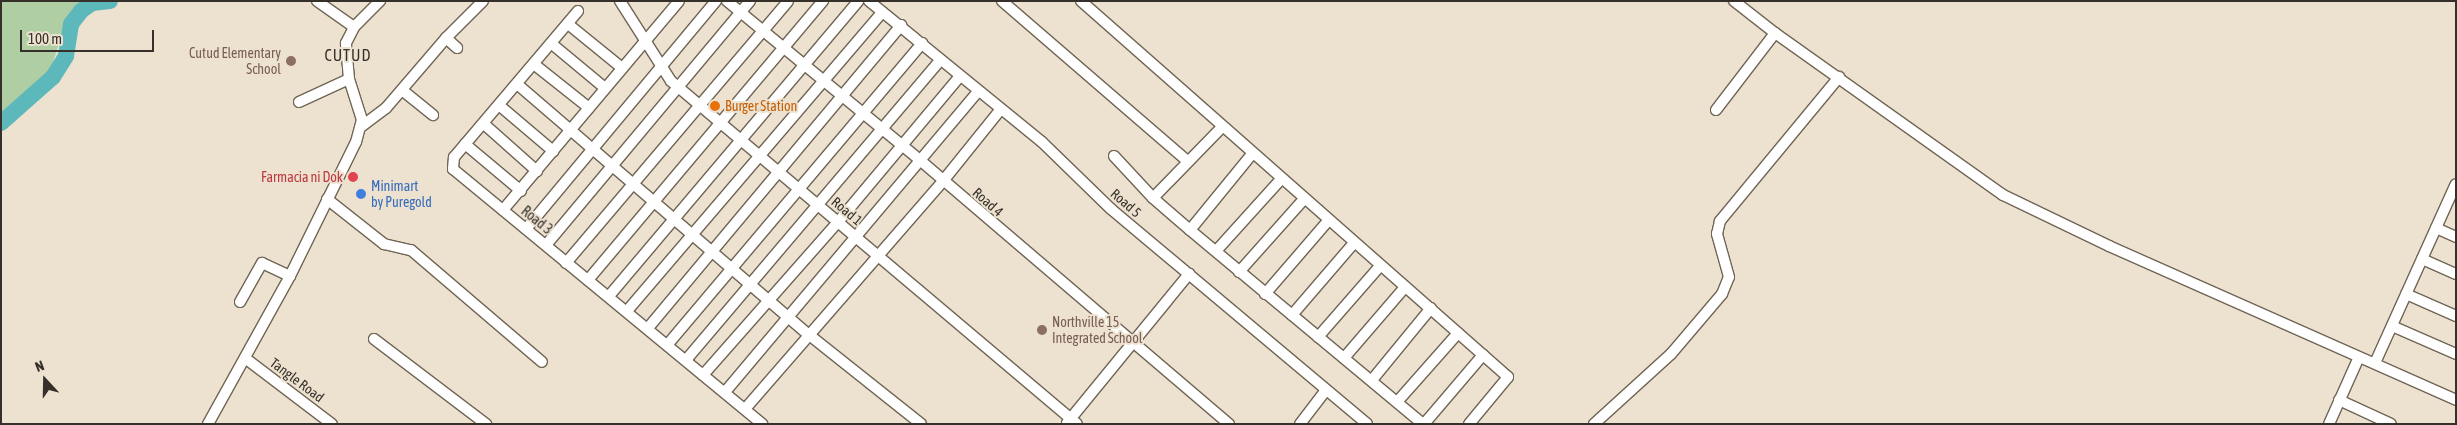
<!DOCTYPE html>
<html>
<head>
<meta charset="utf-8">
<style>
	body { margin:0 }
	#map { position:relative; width:2457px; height:425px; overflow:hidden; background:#ede1cf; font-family:"Asap Condensed",sans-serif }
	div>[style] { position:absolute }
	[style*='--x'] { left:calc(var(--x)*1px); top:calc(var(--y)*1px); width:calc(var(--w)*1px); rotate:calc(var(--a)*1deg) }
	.green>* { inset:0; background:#afcea4 }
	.river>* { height:16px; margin:-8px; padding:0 8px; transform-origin:8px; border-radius:8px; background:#5db8bb }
	.roads { filter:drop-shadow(1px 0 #706555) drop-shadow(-1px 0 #706555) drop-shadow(0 1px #706555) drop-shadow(0 -1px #706555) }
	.minor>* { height:10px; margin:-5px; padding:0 5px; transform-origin:5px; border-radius:5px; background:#fff }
	.dots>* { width:14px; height:14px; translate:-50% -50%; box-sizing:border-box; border:2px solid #ede1cf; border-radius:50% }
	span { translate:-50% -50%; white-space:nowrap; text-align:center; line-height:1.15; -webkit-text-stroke:4px #ede1cf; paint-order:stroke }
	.education-label { font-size:14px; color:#785e54 }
	.right { translate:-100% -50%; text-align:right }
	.left { translate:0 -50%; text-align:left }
	.food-label { font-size:14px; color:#c56008 }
	.health-label { font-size:14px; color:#be3a42 }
	.shop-label { font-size:14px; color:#366cbe }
	.street-label { font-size:14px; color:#35312a }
	.quarter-label { font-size:16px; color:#35312a; letter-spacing:1px }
	.frame { position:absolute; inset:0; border:2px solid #35312a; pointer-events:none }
	.north { position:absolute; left:20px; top:355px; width:50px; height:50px; -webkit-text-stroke:4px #ede1cf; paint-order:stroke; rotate:339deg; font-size:14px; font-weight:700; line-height:20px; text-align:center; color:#35312a }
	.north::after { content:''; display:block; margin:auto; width:18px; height:22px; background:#35312a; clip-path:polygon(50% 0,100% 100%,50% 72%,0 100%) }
	.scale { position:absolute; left:20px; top:30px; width:134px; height:22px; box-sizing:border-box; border:2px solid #35312a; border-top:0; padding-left:6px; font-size:15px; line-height:18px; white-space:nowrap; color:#35312a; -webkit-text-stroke:4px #ede1cf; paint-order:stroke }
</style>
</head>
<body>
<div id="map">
	<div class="green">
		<div style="clip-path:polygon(1px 1px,81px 1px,74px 8px,65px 24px,51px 69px,39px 85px,1px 116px)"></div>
	</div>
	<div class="river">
		<div style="--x:1;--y:123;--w:69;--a:-41.5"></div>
		<div style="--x:53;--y:77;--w:25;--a:-58"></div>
		<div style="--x:66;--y:56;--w:32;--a:-81"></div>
		<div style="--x:71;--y:24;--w:16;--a:-52"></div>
		<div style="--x:81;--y:11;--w:14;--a:-36"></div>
		<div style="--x:92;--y:3;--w:18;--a:-6"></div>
	</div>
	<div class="roads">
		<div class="minor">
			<div style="--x:317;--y:1;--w:45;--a:35.1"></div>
			<div style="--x:620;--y:1;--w:95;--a:57.5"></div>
			<div style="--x:671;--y:81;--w:531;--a:40.19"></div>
			<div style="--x:727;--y:1;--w:251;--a:39.5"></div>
			<div style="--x:921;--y:161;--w:405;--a:40.5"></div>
			<div style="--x:869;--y:1;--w:223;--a:39.2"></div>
			<div style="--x:1042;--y:142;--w:96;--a:44.2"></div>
			<div style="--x:1111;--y:209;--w:334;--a:40"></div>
			<div style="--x:1002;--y:1;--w:243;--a:40.8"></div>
			<div style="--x:1081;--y:1;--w:569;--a:41.37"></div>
			<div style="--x:1508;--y:377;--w:61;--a:129.7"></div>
			<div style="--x:1734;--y:1;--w:52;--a:38"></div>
			<div style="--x:1775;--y:33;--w:280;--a:35.4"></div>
			<div style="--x:2003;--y:195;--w:118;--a:25.7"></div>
			<div style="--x:2109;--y:246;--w:380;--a:23.9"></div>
			<div style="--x:578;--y:11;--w:192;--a:130.3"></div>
			<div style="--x:454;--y:157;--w:12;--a:95"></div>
			<div style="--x:453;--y:169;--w:401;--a:39.5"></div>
			<div style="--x:568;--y:24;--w:70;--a:39.2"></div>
			<div style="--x:446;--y:38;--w:15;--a:42"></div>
			<div style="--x:552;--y:44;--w:69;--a:39.7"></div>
			<div style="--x:535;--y:65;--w:69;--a:38.5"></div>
			<div style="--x:517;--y:84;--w:384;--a:40.7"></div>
			<div style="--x:808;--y:334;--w:144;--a:38.5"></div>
			<div style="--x:402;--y:90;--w:40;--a:39"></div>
			<div style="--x:299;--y:102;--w:55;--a:-24.7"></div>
			<div style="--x:500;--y:106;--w:70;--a:40.3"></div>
			<div style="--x:1716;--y:110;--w:97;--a:-52.5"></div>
			<div style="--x:484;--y:124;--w:71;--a:41.6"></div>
			<div style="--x:362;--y:126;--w:30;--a:-37"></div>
			<div style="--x:386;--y:108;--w:92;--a:-49.4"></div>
			<div style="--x:446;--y:38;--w:52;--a:-45"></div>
			<div style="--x:465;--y:144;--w:73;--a:40"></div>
			<div style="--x:1114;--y:156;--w:57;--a:47.1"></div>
			<div style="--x:1153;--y:198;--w:49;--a:40.9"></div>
			<div style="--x:1190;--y:230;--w:303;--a:39.8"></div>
			<div style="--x:1153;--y:198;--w:98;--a:-45.8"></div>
			<div style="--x:327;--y:199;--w:73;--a:38.3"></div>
			<div style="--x:384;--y:244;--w:28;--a:13"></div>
			<div style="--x:411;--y:250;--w:172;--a:40.5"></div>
			<div style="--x:503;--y:210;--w:273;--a:-49.9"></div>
			<div style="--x:2436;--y:228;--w:22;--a:24"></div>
			<div style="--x:526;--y:229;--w:297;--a:-50.2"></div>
			<div style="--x:1190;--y:230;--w:98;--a:-50.8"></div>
			<div style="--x:546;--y:245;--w:318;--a:-50.1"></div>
			<div style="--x:1216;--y:251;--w:97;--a:-47.9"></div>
			<div style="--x:2422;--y:259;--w:37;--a:24"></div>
			<div style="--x:566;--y:263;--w:343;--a:-49.7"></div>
			<div style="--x:1239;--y:272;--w:98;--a:-48.3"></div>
			<div style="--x:588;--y:280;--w:365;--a:-49.9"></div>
			<div style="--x:1265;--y:294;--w:96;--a:-49.2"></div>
			<div style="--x:2406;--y:294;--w:55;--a:23.7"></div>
			<div style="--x:609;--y:296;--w:386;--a:-49.8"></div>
			<div style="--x:240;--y:302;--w:45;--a:-60.6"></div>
			<div style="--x:262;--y:263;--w:31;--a:25"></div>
			<div style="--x:627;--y:311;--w:393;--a:-49.5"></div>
			<div style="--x:1292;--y:315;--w:94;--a:-49.3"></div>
			<div style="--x:2392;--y:326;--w:70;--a:23.6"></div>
			<div style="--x:648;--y:328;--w:395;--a:-50.1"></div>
			<div style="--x:1318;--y:337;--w:94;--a:-48.9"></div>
			<div style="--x:374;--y:339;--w:141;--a:37.2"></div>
			<div style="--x:668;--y:344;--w:394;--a:-49.8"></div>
			<div style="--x:245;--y:358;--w:109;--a:37.2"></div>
			<div style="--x:1344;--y:358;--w:94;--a:-49.3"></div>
			<div style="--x:686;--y:360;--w:392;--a:-49.7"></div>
			<div style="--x:2375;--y:363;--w:196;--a:-65.7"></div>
			<div style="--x:703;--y:375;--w:204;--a:-48.6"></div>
			<div style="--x:838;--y:222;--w:190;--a:-50.1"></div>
			<div style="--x:1372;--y:380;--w:93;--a:-50.7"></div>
			<div style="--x:725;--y:392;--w:392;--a:-49.9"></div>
			<div style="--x:2339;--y:400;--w:57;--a:24.8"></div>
			<div style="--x:1397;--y:402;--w:92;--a:-48.5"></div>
			<div style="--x:745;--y:409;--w:302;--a:-49"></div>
			<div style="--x:943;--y:181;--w:91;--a:-51.2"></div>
			<div style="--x:1067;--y:423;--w:193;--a:-50.7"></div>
			<div style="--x:208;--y:424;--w:169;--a:-61"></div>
			<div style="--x:290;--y:276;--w:149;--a:-63.8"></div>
			<div style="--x:356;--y:142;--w:23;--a:-75"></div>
			<div style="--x:362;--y:120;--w:43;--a:-107.6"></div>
			<div style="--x:349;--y:79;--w:36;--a:-95"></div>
			<div style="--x:346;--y:43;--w:18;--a:-63"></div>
			<div style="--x:354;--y:27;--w:37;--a:-45"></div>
			<div style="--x:1300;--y:424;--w:43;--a:-52.6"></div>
			<div style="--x:1424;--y:424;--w:91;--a:-49.5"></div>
			<div style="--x:1594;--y:424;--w:104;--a:-42.3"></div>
			<div style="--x:1671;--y:354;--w:79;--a:-49.6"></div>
			<div style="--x:1722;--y:294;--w:18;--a:-68"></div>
			<div style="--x:1729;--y:277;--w:45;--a:-105.6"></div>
			<div style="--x:1717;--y:234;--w:13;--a:-77"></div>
			<div style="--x:1720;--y:221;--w:187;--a:-50.4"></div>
			<div style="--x:2329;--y:424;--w:73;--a:-65.9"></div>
		</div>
	</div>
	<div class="dots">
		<div style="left:291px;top:61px;background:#8d6e63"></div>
		<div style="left:715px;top:106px;background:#e8710a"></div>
		<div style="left:353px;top:177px;background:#e0444e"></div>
		<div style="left:361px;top:194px;background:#3f7fe0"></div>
		<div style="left:1042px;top:330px;background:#8d6e63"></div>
	</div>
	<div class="education-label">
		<span class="right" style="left:281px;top:61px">Cutud Elementary<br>School</span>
		<span class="left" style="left:1052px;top:330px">Northville 15<br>Integrated School</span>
	</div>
	<div class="food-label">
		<span class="left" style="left:725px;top:106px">Burger Station</span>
	</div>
	<div class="health-label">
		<span class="right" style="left:343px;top:177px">Farmacia ni Dok</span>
	</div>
	<div class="shop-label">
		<span class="left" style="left:371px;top:194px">Minimart<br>by Puregold</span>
	</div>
	<div class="street-label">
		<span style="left:988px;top:202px;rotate:42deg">Road 4</span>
		<span style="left:1126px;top:203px;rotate:41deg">Road 5</span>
		<span style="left:847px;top:211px;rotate:40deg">Road 1</span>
		<span style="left:537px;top:220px;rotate:39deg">Road 3</span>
		<span style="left:297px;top:380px;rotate:37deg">Tangle Road</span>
	</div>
	<div class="quarter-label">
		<span style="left:348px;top:55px">CUTUD</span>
	</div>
	<div class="frame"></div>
	<div class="north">N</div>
	<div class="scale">100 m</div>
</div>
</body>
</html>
